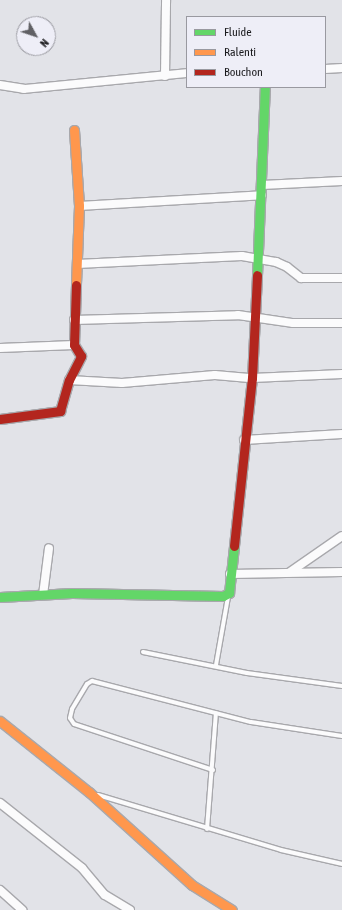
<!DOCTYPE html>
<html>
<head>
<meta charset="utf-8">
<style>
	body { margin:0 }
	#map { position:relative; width:342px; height:910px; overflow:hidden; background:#e2e3e8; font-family:"Asap Condensed",sans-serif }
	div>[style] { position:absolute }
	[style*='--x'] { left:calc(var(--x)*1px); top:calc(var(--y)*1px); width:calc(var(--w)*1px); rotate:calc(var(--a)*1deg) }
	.roads { filter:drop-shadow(1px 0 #a8a8ac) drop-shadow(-1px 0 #a8a8ac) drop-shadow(0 1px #a8a8ac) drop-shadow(0 -1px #a8a8ac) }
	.lane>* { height:4px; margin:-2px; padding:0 2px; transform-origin:2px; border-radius:2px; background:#fbfbfc }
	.street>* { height:8px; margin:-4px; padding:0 4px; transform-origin:4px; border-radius:4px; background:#fbfbfc }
	.fast>* { height:9px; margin:-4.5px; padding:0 4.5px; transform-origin:4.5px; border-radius:4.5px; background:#63d668 }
	.slow>* { height:9px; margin:-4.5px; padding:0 4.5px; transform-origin:4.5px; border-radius:4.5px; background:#ff974d }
	.jam>* { height:9px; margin:-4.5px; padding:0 4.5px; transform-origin:4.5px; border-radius:4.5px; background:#b3261e }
	span { translate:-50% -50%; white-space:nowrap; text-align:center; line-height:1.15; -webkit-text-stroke:3px #eeeef7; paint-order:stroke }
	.legend { position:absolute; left:186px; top:16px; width:140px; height:72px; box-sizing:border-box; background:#eeeef7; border:1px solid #9999a0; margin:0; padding:5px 7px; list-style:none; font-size:12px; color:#1a1a1d }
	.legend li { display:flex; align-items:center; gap:8px; height:20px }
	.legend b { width:20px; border:1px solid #9999a0 }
	.north { position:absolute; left:16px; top:16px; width:40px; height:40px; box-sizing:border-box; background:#eeeef7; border:1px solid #9999a0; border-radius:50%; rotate:130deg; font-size:11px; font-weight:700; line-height:16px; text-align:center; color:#1a1a1d }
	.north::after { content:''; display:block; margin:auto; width:14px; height:18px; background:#606064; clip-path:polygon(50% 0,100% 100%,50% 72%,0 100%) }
</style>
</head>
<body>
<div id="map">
	<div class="roads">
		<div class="lane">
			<div style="--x:143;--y:652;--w:106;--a:11.4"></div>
			<div style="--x:247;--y:673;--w:96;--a:7.8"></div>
			<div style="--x:216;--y:665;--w:69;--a:-80"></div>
			<div style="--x:213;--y:770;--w:146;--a:-161.7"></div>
			<div style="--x:74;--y:724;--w:7;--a:-124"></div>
			<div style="--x:70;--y:718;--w:9;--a:-77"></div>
			<div style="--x:72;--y:709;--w:29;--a:-59"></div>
			<div style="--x:87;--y:684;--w:6;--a:-31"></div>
			<div style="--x:92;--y:681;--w:164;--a:14.5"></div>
			<div style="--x:251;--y:722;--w:92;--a:8.7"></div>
			<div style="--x:98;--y:795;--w:191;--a:16.7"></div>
			<div style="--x:281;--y:850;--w:63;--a:12.9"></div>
			<div style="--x:207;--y:829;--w:116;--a:-85.6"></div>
		</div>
		<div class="street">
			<div style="--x:325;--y:69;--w:17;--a:-3"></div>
			<div style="--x:165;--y:76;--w:76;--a:-89.2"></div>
			<div style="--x:0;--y:85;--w:24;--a:9"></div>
			<div style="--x:24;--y:89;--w:164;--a:-5.6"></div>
			<div style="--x:262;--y:185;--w:80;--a:-2.9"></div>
			<div style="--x:79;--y:206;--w:183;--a:-3.4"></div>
			<div style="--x:77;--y:264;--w:165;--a:-2.8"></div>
			<div style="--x:242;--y:256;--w:35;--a:10"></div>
			<div style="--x:276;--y:262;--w:12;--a:24"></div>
			<div style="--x:287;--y:267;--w:18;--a:38"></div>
			<div style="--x:301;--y:278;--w:41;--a:0"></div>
			<div style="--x:74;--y:320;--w:164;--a:-1.7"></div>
			<div style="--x:238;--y:315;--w:56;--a:8.3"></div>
			<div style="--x:293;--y:323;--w:49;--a:0"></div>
			<div style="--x:0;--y:348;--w:74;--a:-2.3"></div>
			<div style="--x:69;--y:380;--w:53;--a:3.2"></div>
			<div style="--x:122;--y:383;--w:93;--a:-4.9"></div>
			<div style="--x:215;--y:375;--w:37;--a:5"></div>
			<div style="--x:252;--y:378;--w:90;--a:-2.5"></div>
			<div style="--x:244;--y:440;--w:98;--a:-3.5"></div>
			<div style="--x:290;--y:572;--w:63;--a:-34.7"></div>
			<div style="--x:230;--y:574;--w:112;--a:-1"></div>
			<div style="--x:43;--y:595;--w:47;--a:-82.7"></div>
			<div style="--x:0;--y:803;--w:105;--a:38.4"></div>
			<div style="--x:82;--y:868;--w:35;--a:50"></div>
			<div style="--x:105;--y:895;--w:29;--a:31"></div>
			<div style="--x:0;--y:890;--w:30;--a:42"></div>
		</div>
		<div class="fast">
			<div style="--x:257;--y:275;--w:188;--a:-87.6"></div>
			<div style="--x:0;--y:597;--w:72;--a:-3.2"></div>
			<div style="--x:72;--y:593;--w:151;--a:1.1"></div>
			<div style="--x:223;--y:596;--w:7;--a:-27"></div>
			<div style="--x:229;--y:593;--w:47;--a:-83.9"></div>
		</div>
		<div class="slow">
			<div style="--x:74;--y:130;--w:76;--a:86.2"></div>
			<div style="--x:79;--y:206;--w:79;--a:92.2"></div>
			<div style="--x:0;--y:721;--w:114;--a:38.6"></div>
			<div style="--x:89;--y:792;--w:139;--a:42.1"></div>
			<div style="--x:192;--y:885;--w:47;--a:32"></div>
		</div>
		<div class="jam">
			<div style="--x:0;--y:419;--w:61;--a:-7.6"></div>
			<div style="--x:60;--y:411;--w:32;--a:-74"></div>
			<div style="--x:69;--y:380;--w:27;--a:-63"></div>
			<div style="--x:81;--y:356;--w:13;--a:-122"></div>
			<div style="--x:74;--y:345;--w:60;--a:-88.1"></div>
			<div style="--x:234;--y:546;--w:169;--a:-83.9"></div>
			<div style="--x:252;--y:378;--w:103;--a:-87.2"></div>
		</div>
	</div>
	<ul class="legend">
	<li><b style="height:5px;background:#63d668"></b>Fluide</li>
	<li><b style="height:5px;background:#ff974d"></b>Ralenti</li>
	<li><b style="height:5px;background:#b3261e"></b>Bouchon</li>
	</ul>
	<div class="north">N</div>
</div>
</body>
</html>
